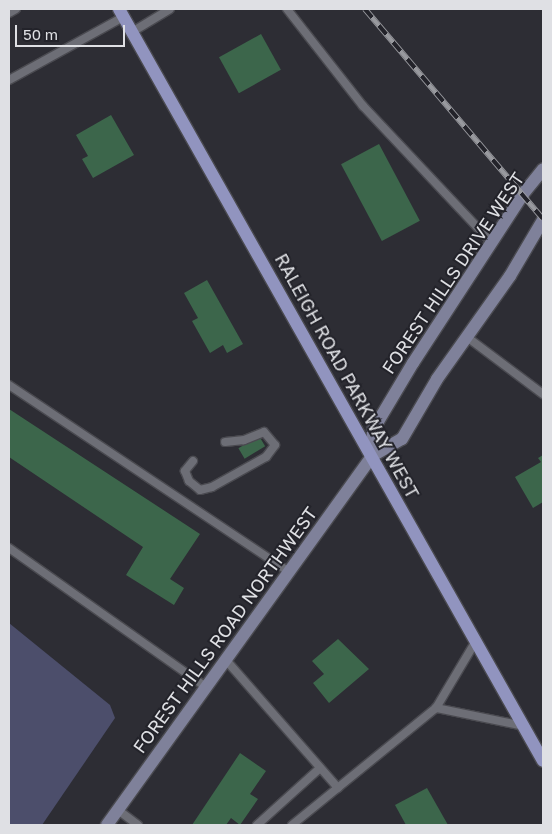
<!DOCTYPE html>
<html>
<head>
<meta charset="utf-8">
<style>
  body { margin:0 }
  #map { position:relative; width:552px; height:834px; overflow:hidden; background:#2d2d34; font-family:"Golos Text",sans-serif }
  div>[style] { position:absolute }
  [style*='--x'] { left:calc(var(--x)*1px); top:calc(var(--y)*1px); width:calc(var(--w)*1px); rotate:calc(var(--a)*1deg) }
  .green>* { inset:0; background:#4c4e6b }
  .building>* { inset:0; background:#3c664b; transform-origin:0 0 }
  .roads { filter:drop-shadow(1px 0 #4a4a50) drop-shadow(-1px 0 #4a4a50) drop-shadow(0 1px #4a4a50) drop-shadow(0 -1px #4a4a50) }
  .service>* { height:8px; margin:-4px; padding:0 4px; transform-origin:4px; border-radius:4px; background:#6d6e76 }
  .secondary>* { height:12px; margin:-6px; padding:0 6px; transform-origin:6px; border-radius:6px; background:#7f819a }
  .primary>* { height:12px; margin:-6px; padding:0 6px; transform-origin:6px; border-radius:6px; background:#9194bf }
  .rail>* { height:5.5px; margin-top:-2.75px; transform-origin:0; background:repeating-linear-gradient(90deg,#23232a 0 11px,#98999e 0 22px); box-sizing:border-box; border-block:1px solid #98999e }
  span { translate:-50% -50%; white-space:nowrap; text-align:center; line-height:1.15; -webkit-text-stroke:4px #23232a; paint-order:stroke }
  .street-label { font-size:18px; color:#dfe0e4 }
  .frame { position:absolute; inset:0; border:10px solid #dfe0e4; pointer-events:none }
  .scale { position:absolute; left:15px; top:25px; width:110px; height:22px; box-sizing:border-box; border:2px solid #dfe0e4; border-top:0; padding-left:6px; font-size:15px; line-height:18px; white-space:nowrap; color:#dfe0e4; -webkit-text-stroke:4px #23232a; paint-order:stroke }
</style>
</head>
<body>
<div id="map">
  <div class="green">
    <i style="clip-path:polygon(9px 623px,110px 705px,115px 718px,42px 825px,9px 825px)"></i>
  </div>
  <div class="building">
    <i style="left:261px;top:34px;width:41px;height:48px;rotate:61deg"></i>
    <i style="clip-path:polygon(111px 115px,134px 155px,93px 178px,82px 159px,88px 156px,76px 135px)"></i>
    <i style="left:379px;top:144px;width:87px;height:43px;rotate:62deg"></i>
    <i style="clip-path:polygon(207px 280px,243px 344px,227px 353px,223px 345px,210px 353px,192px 321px,198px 318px,184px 293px)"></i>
    <i style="clip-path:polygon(9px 409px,200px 534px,170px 579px,184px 588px,174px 605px,126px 575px,143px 547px,9px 457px)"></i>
    <i style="left:259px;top:436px;width:12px;height:24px;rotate:59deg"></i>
    <i style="clip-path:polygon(543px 455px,543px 502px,533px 508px,515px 477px,541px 462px,538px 458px)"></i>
    <i style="clip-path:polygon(338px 639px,369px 669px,329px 703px,313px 683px,324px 674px,312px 661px)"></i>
    <i style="clip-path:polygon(240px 753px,266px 771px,250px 794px,258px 799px,240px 825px,231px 818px,226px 825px,192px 825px)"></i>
    <i style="clip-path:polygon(427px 788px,448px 825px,406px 825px,395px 805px)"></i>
  </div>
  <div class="roads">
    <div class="service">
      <i style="--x:287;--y:9;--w:123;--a:51.9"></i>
      <i style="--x:363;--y:106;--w:187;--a:46.7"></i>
      <i style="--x:9;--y:13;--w:8;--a:-30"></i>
      <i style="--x:132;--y:32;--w:44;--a:-31.2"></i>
      <i style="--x:9;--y:80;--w:130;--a:-28.9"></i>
      <i style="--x:467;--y:337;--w:95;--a:36.9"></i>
      <i style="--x:9;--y:385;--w:337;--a:33.7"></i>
      <i style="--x:193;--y:461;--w:13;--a:129"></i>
      <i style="--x:185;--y:471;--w:11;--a:68"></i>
      <i style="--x:189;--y:481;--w:14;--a:39"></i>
      <i style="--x:200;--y:490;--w:12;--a:-14"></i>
      <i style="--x:212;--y:487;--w:62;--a:-29.1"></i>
      <i style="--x:266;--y:457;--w:15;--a:-53"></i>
      <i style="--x:275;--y:445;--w:17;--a:-130"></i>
      <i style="--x:264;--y:432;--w:22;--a:158"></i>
      <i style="--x:244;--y:440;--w:19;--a:174"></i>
      <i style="--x:9;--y:548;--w:241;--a:35.2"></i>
      <i style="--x:226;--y:660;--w:170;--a:48.8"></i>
      <i style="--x:436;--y:708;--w:90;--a:11.6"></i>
      <i style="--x:118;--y:810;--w:25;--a:37"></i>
      <i style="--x:257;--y:825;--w:85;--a:-42.1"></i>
      <i style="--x:292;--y:825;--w:186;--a:-39.1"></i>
      <i style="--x:436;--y:708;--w:78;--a:-59.2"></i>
    </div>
    <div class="secondary">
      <i style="--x:372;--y:456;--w:26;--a:-88"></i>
      <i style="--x:373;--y:430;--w:78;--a:-59.2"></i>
      <i style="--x:413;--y:363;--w:202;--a:-56.9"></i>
      <i style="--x:523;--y:194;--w:32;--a:-51"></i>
      <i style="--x:107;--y:825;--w:454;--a:-54.3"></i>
      <i style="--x:372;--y:456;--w:34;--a:-30"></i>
      <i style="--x:402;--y:439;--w:69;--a:-59.7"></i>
      <i style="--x:437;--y:379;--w:126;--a:-54.7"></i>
      <i style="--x:510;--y:276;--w:65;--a:-59.5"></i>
    </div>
    <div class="primary">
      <i style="--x:119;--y:9;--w:863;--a:60.58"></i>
    </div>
  </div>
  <div class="rail">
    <i style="--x:365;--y:9;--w:275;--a:49.7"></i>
  </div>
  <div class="street-label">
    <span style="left:453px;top:273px;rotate:-56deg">FOREST HILLS DRIVE WEST</span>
    <span style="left:347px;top:376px;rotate:61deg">RALEIGH ROAD PARKWAY WEST</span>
    <span style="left:225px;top:630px;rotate:-54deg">FOREST HILLS ROAD NORTHWEST</span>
  </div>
  <div class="frame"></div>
  <div class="scale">50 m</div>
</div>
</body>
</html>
